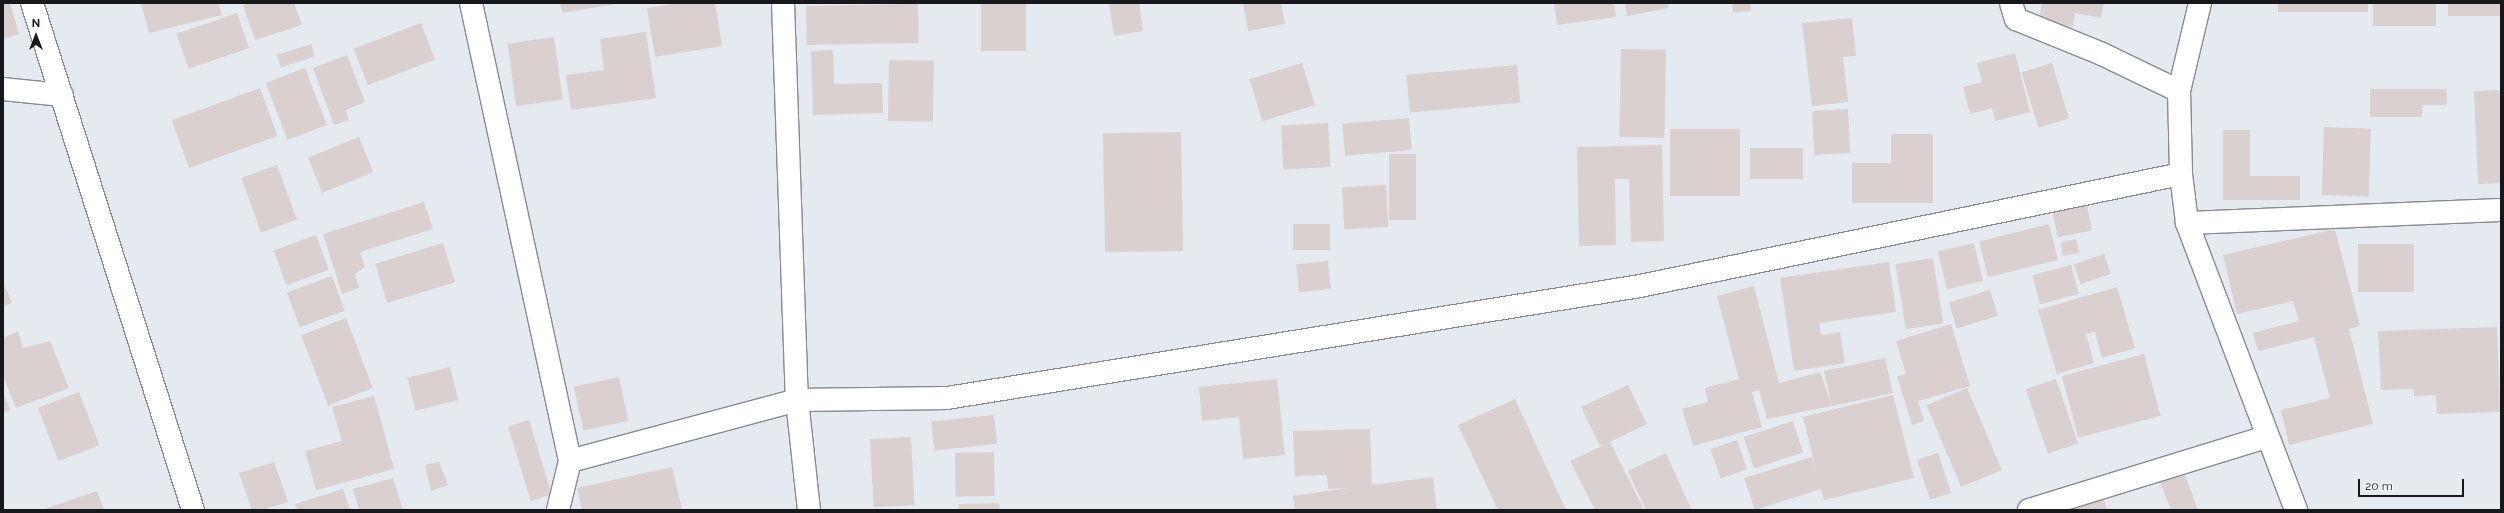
<!DOCTYPE html>
<html>
<head>
<meta charset="utf-8">
<style>
  body { margin:0 }
  #map { position:relative; width:2504px; height:513px; overflow:hidden; background:#e5e9f0; font-family:Raleway,sans-serif }
  div>[style] { position:absolute }
  [style*='--x'] { left:calc(var(--x)*1px); top:calc(var(--y)*1px); width:calc(var(--w)*1px); rotate:calc(var(--a)*1deg) }
  .building>* { inset:0; background:#d9d0cf; transform-origin:0 0 }
  .roads { filter:drop-shadow(1px 0 #878b91) drop-shadow(-1px 0 #878b91) drop-shadow(0 1px #878b91) drop-shadow(0 -1px #878b91) }
  .minor>* { height:22px; margin:-11px; padding:0 11px; transform-origin:11px; border-radius:11px; background:#fff }
  span { translate:-50% -50%; white-space:nowrap; text-align:center; line-height:1.15; -webkit-text-stroke:3px #f2f6fd; paint-order:stroke }
  .frame { position:absolute; inset:0; border:4px solid #17181b; pointer-events:none }
  .north { position:absolute; left:16px; top:16px; width:40px; height:40px; -webkit-text-stroke:3px #f2f6fd; paint-order:stroke; rotate:0deg; font-size:11px; font-weight:700; line-height:16px; text-align:center; color:#17181b }
  .north::after { content:''; display:block; margin:auto; width:14px; height:18px; background:#17181b; clip-path:polygon(50% 0,100% 100%,50% 72%,0 100%) }
  .scale { position:absolute; left:2358px; top:479px; width:106px; height:18px; box-sizing:border-box; border:2px solid #17181b; border-top:0; padding-left:5px; font-size:12px; line-height:14px; white-space:nowrap; color:#17181b; -webkit-text-stroke:3px #f2f6fd; paint-order:stroke }
</style>
</head>
<body>
<div id="map">
  <div class="building">
    <i style="clip-path:polygon(3px 3px,10px 3px,19px 34px,3px 39px)"></i>
    <i style="clip-path:polygon(141px 3px,218px 3px,222px 15px,149px 33px)"></i>
    <i style="clip-path:polygon(250px 3px,294px 3px,302px 25px,255px 40px,243px 5px)"></i>
    <i style="clip-path:polygon(560px 3px,617px 3px,617px 4px,562px 13px)"></i>
    <i style="clip-path:polygon(680px 3px,715px 3px,722px 46px,655px 57px,647px 8px)"></i>
    <i style="left:981px;top:3px;width:45px;height:48px"></i>
    <i style="clip-path:polygon(1109px 3px,1139px 3px,1143px 31px,1114px 36px)"></i>
    <i style="clip-path:polygon(1243px 3px,1281px 3px,1285px 24px,1248px 31px)"></i>
    <i style="clip-path:polygon(1554px 3px,1614px 3px,1616px 17px,1557px 25px)"></i>
    <i style="clip-path:polygon(1625px 3px,1668px 3px,1669px 8px,1627px 16px)"></i>
    <i style="clip-path:polygon(1732px 3px,1750px 3px,1751px 11px,1733px 13px)"></i>
    <i style="clip-path:polygon(2042px 3px,2104px 3px,2101px 18px,2075px 13px,2073px 27px,2039px 20px)"></i>
    <i style="left:2278px;top:3px;width:90px;height:9px"></i>
    <i style="left:2373px;top:3px;width:63px;height:23px"></i>
    <i style="left:2448px;top:3px;width:53px;height:13px"></i>
    <i style="left:918px;top:4px;width:39px;height:112px;rotate:89deg"></i>
    <i style="left:237px;top:13px;width:37px;height:64px;rotate:71deg"></i>
    <i style="clip-path:polygon(1852px 18px,1856px 56px,1843px 57px,1848px 102px,1812px 106px,1802px 23px)"></i>
    <i style="left:421px;top:23px;width:39px;height:72px;rotate:69deg"></i>
    <i style="clip-path:polygon(646px 32px,656px 98px,571px 110px,566px 75px,604px 70px,600px 39px)"></i>
    <i style="left:554px;top:37px;width:63px;height:47px;rotate:82deg"></i>
    <i style="left:311px;top:44px;width:13px;height:36px;rotate:72deg"></i>
    <i style="left:1621px;top:49px;width:45px;height:88px;rotate:1deg"></i>
    <i style="clip-path:polygon(833px 50px,834px 84px,882px 83px,883px 113px,813px 115px,811px 51px)"></i>
    <i style="clip-path:polygon(2015px 53px,2030px 112px,1995px 121px,1992px 108px,1970px 114px,1963px 87px,1982px 82px,1977px 63px)"></i>
    <i style="clip-path:polygon(347px 55px,365px 102px,346px 110px,349px 120px,334px 125px,313px 68px)"></i>
    <i style="left:889px;top:60px;width:45px;height:61px;rotate:1deg"></i>
    <i style="left:1302px;top:63px;width:44px;height:55px;rotate:73deg"></i>
    <i style="left:2052px;top:63px;width:58px;height:32px;rotate:73deg"></i>
    <i style="left:1517px;top:65px;width:38px;height:111px;rotate:85deg"></i>
    <i style="left:305px;top:68px;width:61px;height:42px;rotate:69deg"></i>
    <i style="left:260px;top:88px;width:51px;height:94px;rotate:70deg"></i>
    <i style="clip-path:polygon(2370px 89px,2447px 89px,2447px 105px,2422px 105px,2422px 117px,2370px 117px)"></i>
    <i style="clip-path:polygon(2501px 90px,2501px 183px,2478px 184px,2474px 91px)"></i>
    <i style="left:1848px;top:109px;width:44px;height:36px;rotate:87deg"></i>
    <i style="left:1409px;top:118px;width:32px;height:67px;rotate:85deg"></i>
    <i style="left:1328px;top:123px;width:44px;height:47px;rotate:87deg"></i>
    <i style="left:2324px;top:127px;width:47px;height:68px;rotate:2deg"></i>
    <i style="left:1670px;top:129px;width:70px;height:67px"></i>
    <i style="clip-path:polygon(2223px 130px,2250px 130px,2250px 176px,2300px 176px,2300px 200px,2223px 200px)"></i>
    <i style="left:1181px;top:132px;width:119px;height:78px;rotate:89deg"></i>
    <i style="clip-path:polygon(1891px 134px,1933px 134px,1933px 203px,1852px 203px,1852px 163px,1891px 163px)"></i>
    <i style="left:359px;top:137px;width:38px;height:55px;rotate:68deg"></i>
    <i style="clip-path:polygon(1662px 145px,1664px 241px,1631px 242px,1629px 179px,1615px 179px,1616px 245px,1579px 246px,1577px 147px)"></i>
    <i style="left:1803px;top:148px;width:31px;height:53px;rotate:90deg"></i>
    <i style="left:1389px;top:154px;width:27px;height:66px"></i>
    <i style="left:277px;top:165px;width:58px;height:38px;rotate:70deg"></i>
    <i style="left:1386px;top:185px;width:42px;height:44px;rotate:87deg"></i>
    <i style="clip-path:polygon(424px 202px,433px 229px,360px 252px,365px 267px,355px 274px,359px 288px,342px 294px,323px 234px)"></i>
    <i style="left:2087px;top:205px;width:26px;height:35px;rotate:79deg"></i>
    <i style="left:1293px;top:224px;width:37px;height:26px"></i>
    <i style="left:2049px;top:224px;width:37px;height:72px;rotate:76deg"></i>
    <i style="clip-path:polygon(2335px 229px,2360px 326px,2349px 329px,2373px 424px,2289px 445px,2281px 410px,2330px 398px,2314px 337px,2258px 351px,2253px 333px,2299px 321px,2293px 301px,2237px 314px,2223px 255px)"></i>
    <i style="left:316px;top:235px;width:37px;height:45px;rotate:70deg"></i>
    <i style="left:2076px;top:239px;width:14px;height:16px;rotate:78deg"></i>
    <i style="left:443px;top:243px;width:41px;height:71px;rotate:73deg"></i>
    <i style="left:1974px;top:243px;width:39px;height:37px;rotate:77deg"></i>
    <i style="left:2358px;top:244px;width:56px;height:48px"></i>
    <i style="left:2104px;top:254px;width:21px;height:32px;rotate:71deg"></i>
    <i style="left:1933px;top:258px;width:66px;height:38px;rotate:81deg"></i>
    <i style="left:1328px;top:261px;width:28px;height:32px;rotate:84deg"></i>
    <i style="clip-path:polygon(1889px 262px,1896px 312px,1819px 323px,1821px 335px,1840px 332px,1845px 363px,1794px 371px,1780px 278px)"></i>
    <i style="left:2071px;top:265px;width:30px;height:40px;rotate:75deg"></i>
    <i style="left:332px;top:276px;width:37px;height:48px;rotate:70deg"></i>
    <i style="clip-path:polygon(3px 283px,12px 302px,3px 307px)"></i>
    <i style="clip-path:polygon(1754px 286px,1779px 383px,1820px 372px,1832px 406px,1824px 371px,1885px 358px,1893px 393px,1832px 406px,1767px 419px,1759px 390px,1752px 392px,1762px 427px,1693px 446px,1682px 409px,1708px 402px,1705px 388px,1739px 379px,1717px 296px)"></i>
    <i style="clip-path:polygon(2117px 287px,2135px 348px,2102px 358px,2095px 332px,2086px 334px,2094px 363px,2057px 374px,2038px 310px)"></i>
    <i style="left:1990px;top:290px;width:27px;height:43px;rotate:73deg"></i>
    <i style="left:346px;top:318px;width:75px;height:48px;rotate:69deg"></i>
    <i style="clip-path:polygon(1951px 324px,1970px 386px,1918px 401px,1924px 421px,1912px 425px,1897px 376px,1906px 374px,1896px 341px)"></i>
    <i style="clip-path:polygon(2497px 327px,2500px 412px,2437px 414px,2436px 395px,2414px 396px,2414px 389px,2381px 390px,2378px 331px)"></i>
    <i style="clip-path:polygon(18px 331px,23px 348px,50px 341px,69px 388px,16px 408px,3px 376px,3px 338px)"></i>
    <i style="left:2144px;top:354px;width:64px;height:85px;rotate:75deg"></i>
    <i style="left:450px;top:367px;width:34px;height:44px;rotate:76deg"></i>
    <i style="left:619px;top:377px;width:45px;height:46px;rotate:78deg"></i>
    <i style="clip-path:polygon(1277px 379px,1285px 455px,1243px 459px,1239px 417px,1202px 421px,1199px 387px)"></i>
    <i style="left:2056px;top:379px;width:68px;height:32px;rotate:71deg"></i>
    <i style="clip-path:polygon(1628px 385px,1647px 424px,1610px 442px,1644px 510px,1595px 510px,1570px 461px,1604px 445px,1600px 446px,1581px 407px)"></i>
    <i style="left:1967px;top:388px;width:89px;height:44px;rotate:67deg"></i>
    <i style="clip-path:polygon(3px 392px,10px 410px,3px 413px)"></i>
    <i style="left:79px;top:392px;width:57px;height:44px;rotate:69deg"></i>
    <i style="clip-path:polygon(1893px 395px,1914px 478px,1824px 500px,1821px 489px,1755px 510px,1744px 478px,1812px 457px,1817px 474px,1803px 417px)"></i>
    <i style="clip-path:polygon(374px 396px,394px 469px,316px 490px,305px 451px,342px 441px,332px 407px)"></i>
    <i style="clip-path:polygon(1515px 399px,1566px 510px,1498px 510px,1458px 425px)"></i>
    <i style="left:994px;top:415px;width:29px;height:63px;rotate:84deg"></i>
    <i style="left:529px;top:420px;width:78px;height:22px;rotate:73deg"></i>
    <i style="left:1793px;top:421px;width:33px;height:52px;rotate:72deg"></i>
    <i style="clip-path:polygon(1370px 429px,1372px 485px,1433px 477px,1437px 510px,1295px 510px,1293px 496px,1348px 488px,1328px 489px,1327px 475px,1295px 476px,1293px 431px)"></i>
    <i style="left:911px;top:437px;width:68px;height:41px;rotate:87deg"></i>
    <i style="left:1737px;top:440px;width:31px;height:28px;rotate:71deg"></i>
    <i style="left:994px;top:452px;width:44px;height:39px;rotate:89deg"></i>
    <i style="clip-path:polygon(1666px 453px,1691px 509px,1688px 510px,1646px 510px,1628px 471px)"></i>
    <i style="left:1938px;top:453px;width:42px;height:22px;rotate:72deg"></i>
    <i style="clip-path:polygon(274px 462px,288px 502px,262px 510px,252px 510px,239px 473px)"></i>
    <i style="clip-path:polygon(439px 462px,448px 485px,431px 491px,425px 465px)"></i>
    <i style="clip-path:polygon(672px 467px,682px 510px,582px 510px,577px 488px)"></i>
    <i style="clip-path:polygon(2183px 470px,2198px 510px,2171px 510px,2159px 479px)"></i>
    <i style="clip-path:polygon(393px 478px,403px 510px,359px 510px,353px 489px)"></i>
    <i style="clip-path:polygon(343px 489px,350px 510px,297px 510px,295px 504px)"></i>
    <i style="clip-path:polygon(97px 491px,104px 510px,48px 510px,47px 508px)"></i>
    <i style="clip-path:polygon(2103px 497px,2107px 510px,2060px 510px)"></i>
    <i style="clip-path:polygon(999px 503px,1000px 510px,959px 510px,959px 504px)"></i>
  </div>
  <div class="roads">
    <div class="minor">
      <i style="--x:32;--y:3;--w:532;--a:72.38"></i>
      <i style="--x:471;--y:3;--w:469;--a:77.8"></i>
      <i style="--x:570;--y:461;--w:50;--a:103.8"></i>
      <i style="--x:783;--y:3;--w:397;--a:88"></i>
      <i style="--x:797;--y:400;--w:111;--a:83.8"></i>
      <i style="--x:2011;--y:3;--w:17;--a:73"></i>
      <i style="--x:2016;--y:19;--w:93;--a:22.1"></i>
      <i style="--x:2102;--y:54;--w:85;--a:25.7"></i>
      <i style="--x:2200;--y:3;--w:90;--a:103.4"></i>
      <i style="--x:2179;--y:91;--w:83;--a:88.6"></i>
      <i style="--x:2181;--y:174;--w:49;--a:83"></i>
      <i style="--x:2187;--y:223;--w:307;--a:69.2"></i>
      <i style="--x:3;--y:89;--w:59;--a:5.8"></i>
      <i style="--x:2187;--y:223;--w:314;--a:-2.4"></i>
      <i style="--x:570;--y:461;--w:235;--a:-15"></i>
      <i style="--x:797;--y:400;--w:150;--a:-0.8"></i>
      <i style="--x:947;--y:398;--w:702;--a:-9.18"></i>
      <i style="--x:1640;--y:286;--w:552;--a:-11.7"></i>
      <i style="--x:2029;--y:510;--w:248;--a:-17.1"></i>
    </div>
  </div>
  <div class="frame"></div>
  <div class="north">N</div>
  <div class="scale">20 m</div>
</div>
</body>
</html>
